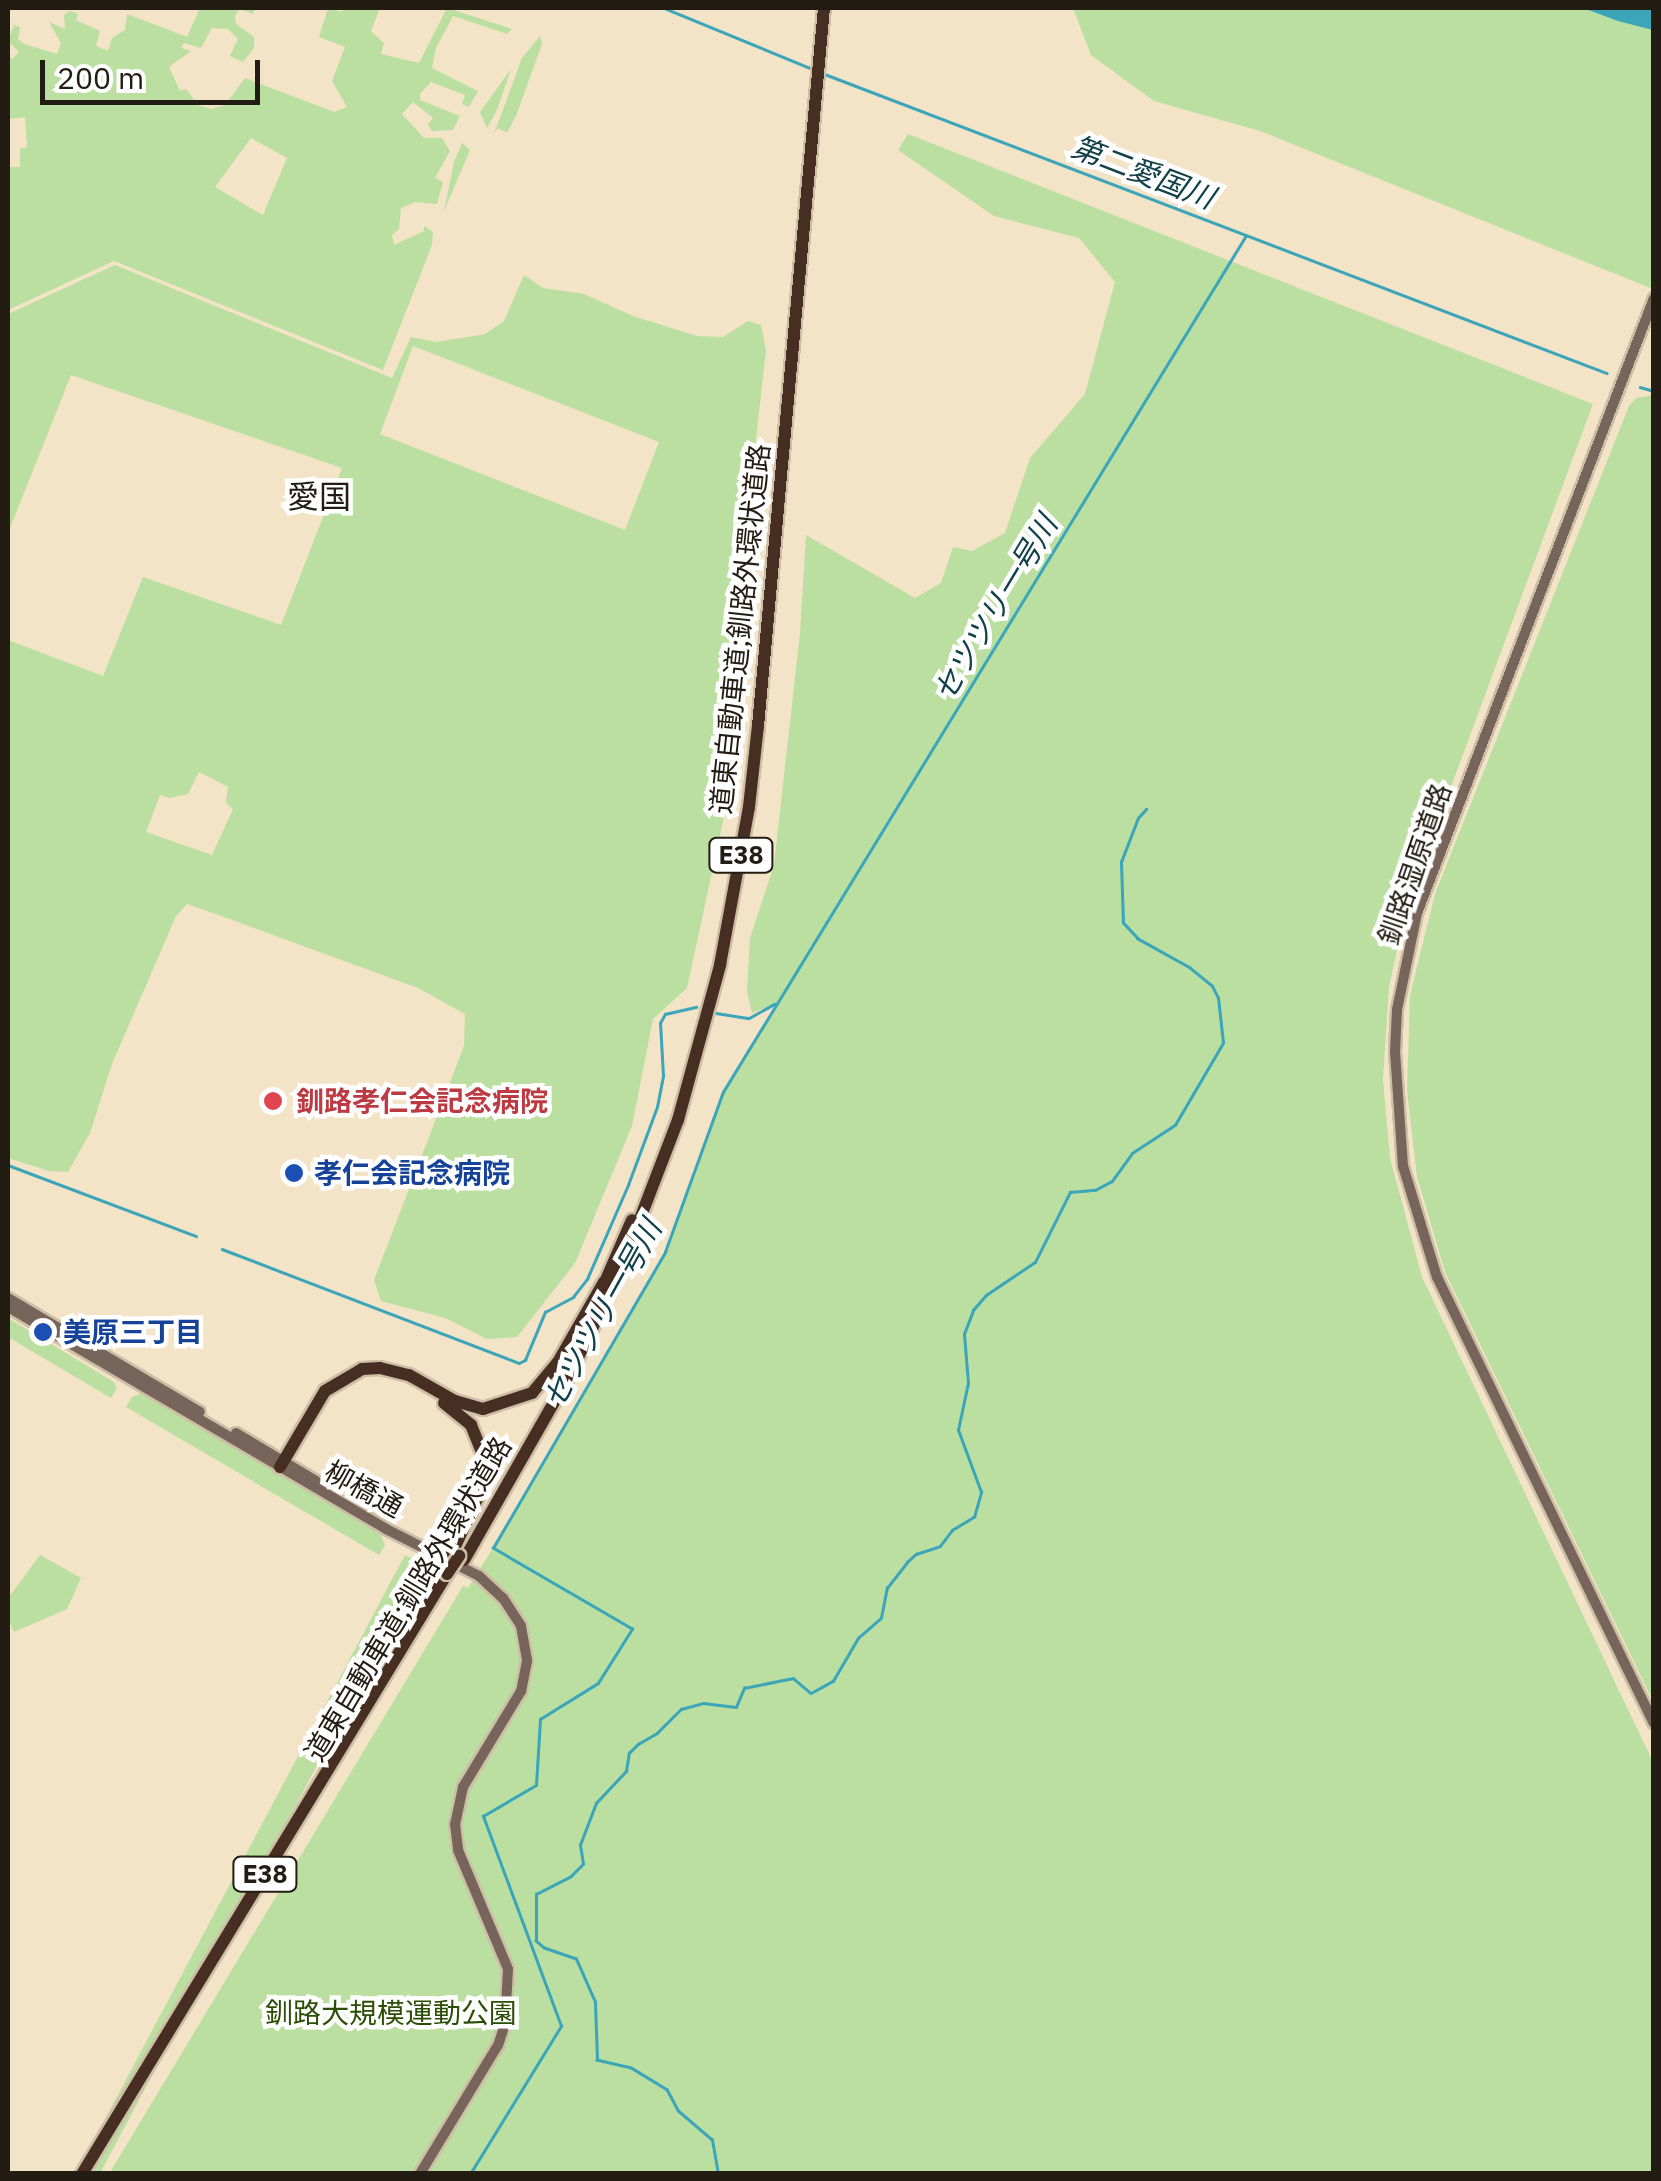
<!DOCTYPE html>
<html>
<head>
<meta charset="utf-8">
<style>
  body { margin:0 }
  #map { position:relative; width:1661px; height:2181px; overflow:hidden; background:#f3e3c7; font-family:"IBM Plex Sans","Noto Sans JP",sans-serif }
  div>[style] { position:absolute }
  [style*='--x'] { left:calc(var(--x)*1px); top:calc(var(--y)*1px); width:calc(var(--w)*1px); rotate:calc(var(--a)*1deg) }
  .green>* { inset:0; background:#bbdfa1; transform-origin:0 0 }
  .water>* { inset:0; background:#3ba5b9 }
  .stream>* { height:2.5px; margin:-1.25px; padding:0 1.25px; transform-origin:1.25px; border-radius:1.25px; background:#3ba5b9 }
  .roads { filter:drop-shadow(2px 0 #cdbfa6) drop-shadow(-2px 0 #cdbfa6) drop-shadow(0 2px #cdbfa6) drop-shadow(0 -2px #cdbfa6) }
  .secondary>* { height:10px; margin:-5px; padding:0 5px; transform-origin:5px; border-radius:5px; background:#77645b }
  .highway>* { height:12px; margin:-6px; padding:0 6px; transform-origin:6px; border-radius:6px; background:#472e22 }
  .bridges { filter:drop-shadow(2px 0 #cdbfa6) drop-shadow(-2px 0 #cdbfa6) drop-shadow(0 2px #cdbfa6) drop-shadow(0 -2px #cdbfa6) }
  .highway-bridge>* { height:12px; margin:-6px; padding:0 6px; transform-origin:6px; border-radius:6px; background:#472e22 }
  .dots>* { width:28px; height:28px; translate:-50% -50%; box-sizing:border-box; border:5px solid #fff; border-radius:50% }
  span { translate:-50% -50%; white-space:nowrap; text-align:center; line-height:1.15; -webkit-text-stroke:9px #fff; paint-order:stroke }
  .shield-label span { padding:2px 8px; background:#fff; border:2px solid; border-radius:8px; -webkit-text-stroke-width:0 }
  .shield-label { font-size:25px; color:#221c12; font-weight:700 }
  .street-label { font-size:28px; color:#221c12 }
  .health-label { font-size:28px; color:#be3a42; font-weight:700 }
  .left { translate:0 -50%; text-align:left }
  .transit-label { font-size:28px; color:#164399; font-weight:700 }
  .park-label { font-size:28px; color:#2c4d05 }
  .water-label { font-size:30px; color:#114049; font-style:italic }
  .quarter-label { font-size:32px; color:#221c12 }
  .frame { position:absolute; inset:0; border:10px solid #221c12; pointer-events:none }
  .scale { position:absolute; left:40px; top:60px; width:220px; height:45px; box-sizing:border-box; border:5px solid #221c12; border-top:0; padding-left:12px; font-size:30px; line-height:35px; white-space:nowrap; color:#221c12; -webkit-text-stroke:8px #fff; paint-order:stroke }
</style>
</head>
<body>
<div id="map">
  <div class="green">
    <i style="clip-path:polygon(evenodd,200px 8px,255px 8px,253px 14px,239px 9px,235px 16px,236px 24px,254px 37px,254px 48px,243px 62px,230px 56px,238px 39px,228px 29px,212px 28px,201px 48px,184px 43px,181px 48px,191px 51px,169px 67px,180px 91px,186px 89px,198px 105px,211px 109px,225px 105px,245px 78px,334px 112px,347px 107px,332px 81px,345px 47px,319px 37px,328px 8px,342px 12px,344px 8px,380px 8px,371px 31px,384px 43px,381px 54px,419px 63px,447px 8px,512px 29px,507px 34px,453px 16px,436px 48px,432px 68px,478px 91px,469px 107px,462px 104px,465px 95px,431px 82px,420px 94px,420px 100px,460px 116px,453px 130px,432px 131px,428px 124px,433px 118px,413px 102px,402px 114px,424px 138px,442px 138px,450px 151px,435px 178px,443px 182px,437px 204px,415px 202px,401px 208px,399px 229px,392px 235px,394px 245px,424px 231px,424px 226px,433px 232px,432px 245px,383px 370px,114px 261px,8px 310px,8px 167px,20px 167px,20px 149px,27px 147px,25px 117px,8px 119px,8px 55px,12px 59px,19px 52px,8px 41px,14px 25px,20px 27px,18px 39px,24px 44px,57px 54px,61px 43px,49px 22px,65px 29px,64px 15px,70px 11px,78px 14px,76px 20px,100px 31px,96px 46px,108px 51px,112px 38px,125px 30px,127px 14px,187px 37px,200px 8px,251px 138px,287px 158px,263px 215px,215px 187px,251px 138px)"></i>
    <i style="clip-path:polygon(1073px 8px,1653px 8px,1653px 289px,1260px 131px,1154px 101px,1091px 55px)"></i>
    <i style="clip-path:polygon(540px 36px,542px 44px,516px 116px,507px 133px,498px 128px,494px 134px,522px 58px)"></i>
    <i style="clip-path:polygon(511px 69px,497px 110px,487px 128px,480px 112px)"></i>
    <i style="clip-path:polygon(908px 134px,1593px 404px,1406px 908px,1389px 987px,1383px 1080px,1390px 1158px,1422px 1277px,1653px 1762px,1653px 2173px,109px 2174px,463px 1586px,468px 1588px,493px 1548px,665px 1252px,723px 1092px,777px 1003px,752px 1013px,747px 991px,750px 938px,774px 865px,800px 633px,806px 535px,915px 598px,941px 583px,953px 547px,972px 551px,1005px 533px,1030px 458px,1085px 394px,1115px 282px,1079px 238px,994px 216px,898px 150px)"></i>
    <i style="clip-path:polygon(462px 143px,470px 150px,444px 211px,454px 162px)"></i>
    <i style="clip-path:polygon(evenodd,115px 265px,392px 378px,411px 337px,437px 342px,485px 334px,504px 321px,524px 275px,543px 288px,584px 294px,633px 316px,697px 336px,723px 337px,748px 321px,761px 325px,766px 350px,748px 509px,748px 587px,733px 775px,687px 988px,653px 1019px,632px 1126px,575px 1263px,517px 1337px,487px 1339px,445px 1318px,381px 1301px,374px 1280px,464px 1046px,465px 1014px,418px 988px,227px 918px,187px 904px,176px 916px,112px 1064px,90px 1133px,68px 1172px,49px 1171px,8px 1158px,8px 640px,103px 676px,143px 577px,281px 625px,342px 468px,71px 375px,8px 533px,8px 314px,115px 265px,413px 346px,659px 442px,625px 530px,380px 434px,413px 346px,115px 265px,199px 772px,228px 787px,226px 803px,233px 809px,212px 855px,146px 832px,160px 795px,170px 798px,188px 794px,199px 772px)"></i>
    <i style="clip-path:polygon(1653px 395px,1654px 395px,1653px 1701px,1445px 1272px,1417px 1177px,1407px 1091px,1410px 995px,1435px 894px,1629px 406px,1636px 398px)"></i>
    <i style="clip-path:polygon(8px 1318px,114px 1382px,117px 1388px,111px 1398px,8px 1337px)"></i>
    <i style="clip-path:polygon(143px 1393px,380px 1534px,385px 1545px,379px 1555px,126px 1407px,132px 1397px)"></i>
    <i style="clip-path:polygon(40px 1555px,81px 1578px,67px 1609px,14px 1632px,8px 1619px,9px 1597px)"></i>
    <i style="left:405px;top:1555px;width:21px;height:725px;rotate:28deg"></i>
  </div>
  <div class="water">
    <i style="clip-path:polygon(1583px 8px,1653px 8px,1653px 30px,1618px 21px)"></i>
  </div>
  <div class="stream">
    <i style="--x:664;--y:8;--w:163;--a:22.3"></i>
    <i style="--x:822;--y:73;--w:840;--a:20.92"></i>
    <i style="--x:1640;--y:387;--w:15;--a:16"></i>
    <i style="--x:716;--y:1013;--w:33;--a:9"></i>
    <i style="--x:749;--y:1018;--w:29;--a:-29"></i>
    <i style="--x:8;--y:1165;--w:201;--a:20.7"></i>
    <i style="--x:222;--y:1249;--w:318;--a:21"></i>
    <i style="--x:519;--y:1363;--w:7;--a:-27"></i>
    <i style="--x:525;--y:1360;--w:52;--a:-67.4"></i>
    <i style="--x:545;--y:1312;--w:32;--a:-28"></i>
    <i style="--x:573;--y:1297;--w:23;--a:-52"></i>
    <i style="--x:587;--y:1279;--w:103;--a:-66.4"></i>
    <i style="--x:628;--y:1185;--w:83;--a:-69.6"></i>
    <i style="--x:657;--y:1107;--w:32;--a:-79"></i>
    <i style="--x:663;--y:1076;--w:53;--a:-93.2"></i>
    <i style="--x:660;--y:1023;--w:10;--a:-61"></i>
    <i style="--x:665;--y:1014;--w:32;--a:-13"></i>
    <i style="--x:470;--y:2174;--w:174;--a:-58.4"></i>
    <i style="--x:561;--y:2026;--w:224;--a:-110.4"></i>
    <i style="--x:483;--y:1816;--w:61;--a:-30.3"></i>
    <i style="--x:536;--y:1785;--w:66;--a:-86.5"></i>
    <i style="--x:540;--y:1719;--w:68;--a:-31.8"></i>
    <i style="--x:598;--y:1683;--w:64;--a:-57.8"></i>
    <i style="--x:632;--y:1629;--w:161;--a:-149.8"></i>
    <i style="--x:493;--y:1548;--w:342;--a:-59.8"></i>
    <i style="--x:665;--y:1252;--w:170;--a:-70.1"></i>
    <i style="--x:723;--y:1092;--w:1002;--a:-58.59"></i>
    <i style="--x:718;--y:2174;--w:35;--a:-100"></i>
    <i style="--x:712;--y:2140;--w:45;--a:-139.5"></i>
    <i style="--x:678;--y:2111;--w:24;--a:-118"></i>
    <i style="--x:667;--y:2090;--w:42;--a:-148.6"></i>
    <i style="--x:631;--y:2068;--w:35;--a:-167"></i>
    <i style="--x:597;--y:2060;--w:58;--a:-92"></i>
    <i style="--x:595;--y:2002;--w:47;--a:-113.8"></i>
    <i style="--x:576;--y:1959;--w:34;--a:-161"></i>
    <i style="--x:544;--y:1948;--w:11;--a:-139"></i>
    <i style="--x:536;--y:1941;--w:47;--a:-90"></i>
    <i style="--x:536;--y:1894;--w:39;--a:-27"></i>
    <i style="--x:571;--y:1876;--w:17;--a:-45"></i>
    <i style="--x:583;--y:1864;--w:19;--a:-99"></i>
    <i style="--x:580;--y:1845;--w:45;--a:-69.1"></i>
    <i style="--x:596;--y:1803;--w:44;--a:-46.8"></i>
    <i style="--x:626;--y:1771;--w:18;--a:-81"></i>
    <i style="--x:629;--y:1753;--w:13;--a:-45"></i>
    <i style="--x:638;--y:1744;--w:22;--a:-30"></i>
    <i style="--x:657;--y:1733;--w:34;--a:-45"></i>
    <i style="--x:681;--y:1709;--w:23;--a:-15"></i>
    <i style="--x:703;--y:1703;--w:33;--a:7"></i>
    <i style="--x:736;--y:1707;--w:21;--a:-67"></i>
    <i style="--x:744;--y:1688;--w:50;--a:-11.5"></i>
    <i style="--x:793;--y:1678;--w:23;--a:40"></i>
    <i style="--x:811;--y:1693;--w:25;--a:-29"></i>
    <i style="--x:833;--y:1681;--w:50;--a:-59.8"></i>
    <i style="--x:858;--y:1638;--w:30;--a:-41"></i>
    <i style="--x:881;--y:1618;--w:31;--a:-79"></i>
    <i style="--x:887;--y:1588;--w:33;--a:-52"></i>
    <i style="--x:907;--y:1562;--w:12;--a:-42"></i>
    <i style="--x:916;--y:1554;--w:25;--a:-18"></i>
    <i style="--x:940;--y:1546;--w:20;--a:-53"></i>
    <i style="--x:952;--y:1530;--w:26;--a:-31"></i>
    <i style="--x:974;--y:1517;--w:26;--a:-74"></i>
    <i style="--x:981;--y:1492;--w:66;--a:-110.4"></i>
    <i style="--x:958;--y:1430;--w:48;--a:-78"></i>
    <i style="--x:968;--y:1383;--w:49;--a:-94.7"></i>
    <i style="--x:964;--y:1334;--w:26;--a:-69"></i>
    <i style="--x:973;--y:1310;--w:20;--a:-49"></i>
    <i style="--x:986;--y:1295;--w:59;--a:-34"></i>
    <i style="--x:1035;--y:1262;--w:78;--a:-63.4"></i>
    <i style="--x:1070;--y:1192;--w:25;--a:-5"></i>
    <i style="--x:1095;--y:1190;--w:19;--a:-28"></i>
    <i style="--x:1112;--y:1181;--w:34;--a:-54"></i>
    <i style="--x:1132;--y:1153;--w:51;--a:-33.1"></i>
    <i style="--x:1175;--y:1125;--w:95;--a:-59.7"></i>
    <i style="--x:1223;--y:1043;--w:45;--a:-96.3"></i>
    <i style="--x:1218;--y:998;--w:13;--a:-117"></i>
    <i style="--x:1212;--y:986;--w:28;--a:-141"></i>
    <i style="--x:1190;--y:968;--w:60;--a:-150.9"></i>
    <i style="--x:1138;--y:939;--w:22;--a:-133"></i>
    <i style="--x:1123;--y:923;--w:61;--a:-91.9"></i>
    <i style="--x:1121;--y:862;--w:47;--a:-68.9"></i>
    <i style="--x:1138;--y:818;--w:12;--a:-48"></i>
  </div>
  <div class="roads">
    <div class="secondary">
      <i style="--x:1654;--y:298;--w:659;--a:111.07"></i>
      <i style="--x:1417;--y:913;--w:99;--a:101.7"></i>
      <i style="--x:1397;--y:1010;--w:42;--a:92.7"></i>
      <i style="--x:1395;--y:1052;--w:114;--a:86"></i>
      <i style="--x:1403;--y:1166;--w:116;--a:73"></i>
      <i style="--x:1437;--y:1277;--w:496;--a:64.1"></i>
      <i style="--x:8;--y:1298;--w:223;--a:30.7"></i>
      <i style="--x:8;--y:1307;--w:438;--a:30.4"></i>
      <i style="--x:386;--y:1529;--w:104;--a:26.8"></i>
      <i style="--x:479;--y:1576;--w:33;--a:43"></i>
      <i style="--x:503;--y:1598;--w:33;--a:57"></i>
      <i style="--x:521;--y:1626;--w:36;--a:80"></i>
      <i style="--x:527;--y:1661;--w:31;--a:101"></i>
      <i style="--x:521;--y:1691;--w:112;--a:121.1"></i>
      <i style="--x:463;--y:1787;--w:38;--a:102"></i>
      <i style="--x:455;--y:1824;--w:26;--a:83"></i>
      <i style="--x:458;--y:1850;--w:129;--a:67.2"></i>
      <i style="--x:508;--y:1969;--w:55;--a:93.1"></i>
      <i style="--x:505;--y:2024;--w:22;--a:108"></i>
      <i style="--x:498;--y:2045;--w:151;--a:121.2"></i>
      <i style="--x:236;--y:1433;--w:93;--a:31"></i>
    </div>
    <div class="highway">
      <i style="--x:602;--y:1289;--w:75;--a:-66.5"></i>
      <i style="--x:444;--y:1403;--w:35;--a:39"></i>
      <i style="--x:471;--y:1425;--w:31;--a:68"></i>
      <i style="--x:483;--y:1454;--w:16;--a:86"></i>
      <i style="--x:484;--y:1470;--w:18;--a:96"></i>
      <i style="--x:482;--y:1488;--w:72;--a:114.8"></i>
      <i style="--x:280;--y:1467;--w:88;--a:-59.4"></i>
      <i style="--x:325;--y:1391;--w:43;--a:-30.7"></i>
      <i style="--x:362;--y:1369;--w:18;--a:-3"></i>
      <i style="--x:380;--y:1368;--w:30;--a:14"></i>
      <i style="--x:409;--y:1375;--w:53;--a:29.5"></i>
      <i style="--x:455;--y:1401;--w:29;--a:16"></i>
      <i style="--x:483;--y:1409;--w:52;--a:-18.1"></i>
      <i style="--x:532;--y:1393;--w:40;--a:-50"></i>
      <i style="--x:558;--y:1362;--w:92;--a:-60.1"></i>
      <i style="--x:464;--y:1560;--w:212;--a:-60.3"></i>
      <i style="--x:569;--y:1376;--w:117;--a:-64.1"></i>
      <i style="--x:620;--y:1271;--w:162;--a:-69"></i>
      <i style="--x:678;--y:1120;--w:161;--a:-74.8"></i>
      <i style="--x:720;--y:965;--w:161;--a:-79.6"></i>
      <i style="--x:749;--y:807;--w:81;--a:-83.7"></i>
      <i style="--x:758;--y:726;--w:721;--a:-84.75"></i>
      <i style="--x:82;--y:2174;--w:702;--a:-58.69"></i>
    </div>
  </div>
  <div class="bridges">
    <div class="highway-bridge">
      <i style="--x:447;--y:1574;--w:22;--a:-56"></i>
    </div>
  </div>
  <div class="dots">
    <i style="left:273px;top:1101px;background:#e0444e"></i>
    <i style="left:294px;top:1173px;background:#1a4fb4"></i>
    <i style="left:43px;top:1332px;background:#1a4fb4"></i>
  </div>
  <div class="shield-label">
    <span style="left:741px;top:855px">E38</span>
    <span style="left:265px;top:1874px">E38</span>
  </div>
  <div class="street-label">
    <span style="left:740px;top:629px;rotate:-84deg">道東自動車道;釧路外環状道路</span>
    <span style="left:1415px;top:864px;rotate:-71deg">釧路湿原道路</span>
    <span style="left:364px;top:1489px;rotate:29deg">柳橋通</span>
    <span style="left:408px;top:1599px;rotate:-59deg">道東自動車道;釧路外環状道路</span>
  </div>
  <div class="health-label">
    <span class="left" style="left:296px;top:1101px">釧路孝仁会記念病院</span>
  </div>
  <div class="transit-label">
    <span class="left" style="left:314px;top:1173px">孝仁会記念病院</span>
    <span class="left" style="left:63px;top:1332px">美原三丁目</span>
  </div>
  <div class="park-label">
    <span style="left:391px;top:2013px">釧路大規模運動公園</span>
  </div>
  <div class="water-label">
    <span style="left:1143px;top:172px;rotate:21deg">第二愛国川</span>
    <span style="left:995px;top:608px;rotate:-59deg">セツツリ一号川</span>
    <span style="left:602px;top:1314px;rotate:-61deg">セツツリ一号川</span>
  </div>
  <div class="quarter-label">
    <span style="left:319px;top:496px">愛国</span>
  </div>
  <div class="frame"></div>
  <div class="scale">200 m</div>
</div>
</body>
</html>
